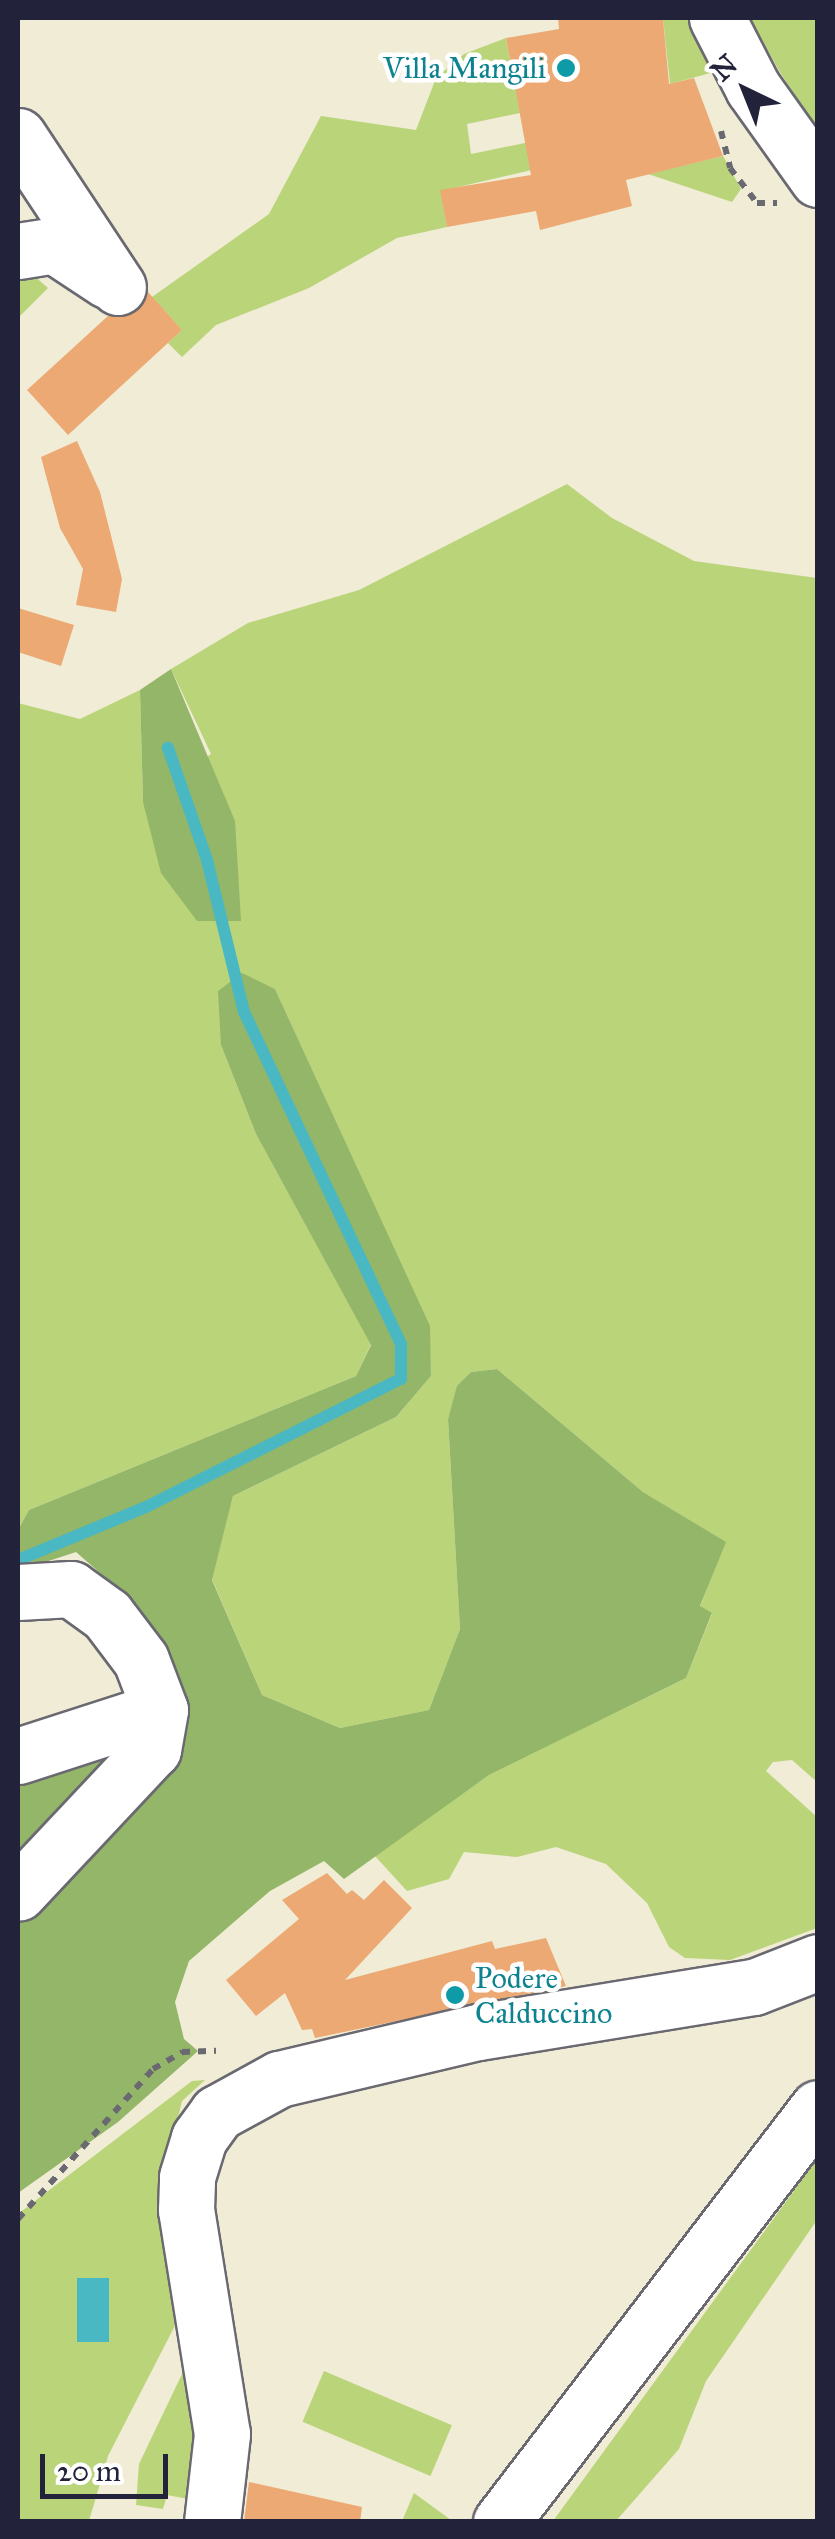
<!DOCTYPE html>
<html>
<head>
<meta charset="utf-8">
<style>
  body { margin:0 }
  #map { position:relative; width:835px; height:2539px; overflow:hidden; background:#f0ecd5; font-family:"IM FELL Great Primer",serif }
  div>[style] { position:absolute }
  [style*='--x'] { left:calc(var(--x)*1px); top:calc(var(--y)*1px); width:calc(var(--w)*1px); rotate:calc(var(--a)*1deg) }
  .green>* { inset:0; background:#bad479; transform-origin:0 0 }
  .forest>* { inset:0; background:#93b669 }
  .water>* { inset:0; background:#49b8c2; transform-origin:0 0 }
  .stream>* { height:12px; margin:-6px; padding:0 6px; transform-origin:6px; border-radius:6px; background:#49b8c2 }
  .building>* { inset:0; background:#eca974 }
  .path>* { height:6px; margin-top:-3px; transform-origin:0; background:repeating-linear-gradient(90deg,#6a6971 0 8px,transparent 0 16px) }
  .roads { filter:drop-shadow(2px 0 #6a6971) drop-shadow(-2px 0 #6a6971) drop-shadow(0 2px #6a6971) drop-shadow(0 -2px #6a6971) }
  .minor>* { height:55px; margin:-27.5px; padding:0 27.5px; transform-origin:27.5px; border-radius:27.5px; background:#fff }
  .dots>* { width:28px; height:28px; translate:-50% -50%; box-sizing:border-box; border:5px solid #fff; border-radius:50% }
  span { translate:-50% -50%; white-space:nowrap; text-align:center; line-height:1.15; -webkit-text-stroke:9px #fff; paint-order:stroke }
  .culture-label { font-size:30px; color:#0d838f }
  .right { translate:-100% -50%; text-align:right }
  .left { translate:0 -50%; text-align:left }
  .frame { position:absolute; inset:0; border:20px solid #22223b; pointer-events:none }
  .north { position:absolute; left:695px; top:40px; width:100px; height:100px; -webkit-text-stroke:8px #fff; paint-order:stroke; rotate:317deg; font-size:28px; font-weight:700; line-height:40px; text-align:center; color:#22223b }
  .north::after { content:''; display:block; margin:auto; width:35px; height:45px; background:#22223b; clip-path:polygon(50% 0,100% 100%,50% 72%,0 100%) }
  .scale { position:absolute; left:40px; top:2454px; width:128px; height:45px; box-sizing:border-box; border:5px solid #22223b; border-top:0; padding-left:12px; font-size:30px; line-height:35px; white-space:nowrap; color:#22223b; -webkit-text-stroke:8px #fff; paint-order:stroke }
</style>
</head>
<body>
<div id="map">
  <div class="green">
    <i style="clip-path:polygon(663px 18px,688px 18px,714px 72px,670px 84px)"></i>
    <i style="clip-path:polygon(750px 18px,817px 18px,817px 130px,778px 69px)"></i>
    <i style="clip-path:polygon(506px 38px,520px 113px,467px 124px,471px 154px,608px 126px,614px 151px,441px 191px,447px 227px,397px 238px,309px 288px,216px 325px,182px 357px,168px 343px,182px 330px,152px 297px,269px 214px,321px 116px,416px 130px,436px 78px,464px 54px)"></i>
    <i style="clip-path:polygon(723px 156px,741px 189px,732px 202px,648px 174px)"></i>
    <i style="clip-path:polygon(25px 268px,48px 288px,18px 318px,18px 275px)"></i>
    <i style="clip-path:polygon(567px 484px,612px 518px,694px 561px,817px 578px,817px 1782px,792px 1760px,773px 1762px,766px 1771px,817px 1817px,817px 1928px,730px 1960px,685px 1958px,669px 1947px,647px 1903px,606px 1864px,556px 1847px,517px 1857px,464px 1852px,449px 1879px,407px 1891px,374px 1855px,489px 1775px,686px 1678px,712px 1614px,700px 1607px,725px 1542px,643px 1492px,497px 1369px,471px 1372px,458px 1386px,448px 1419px,460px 1629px,429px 1710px,340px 1728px,262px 1695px,212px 1579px,233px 1496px,396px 1417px,431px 1376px,429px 1326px,275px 989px,242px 974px,221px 1045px,256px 1134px,371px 1344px,356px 1376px,29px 1510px,18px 1530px,18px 703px,80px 719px,140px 690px,143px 802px,211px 754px,171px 669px,248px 623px,359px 590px)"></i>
    <i style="clip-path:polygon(205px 2080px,182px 2101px,169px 2156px,186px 2304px,108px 2456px,89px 2521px,18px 2521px,18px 2214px,192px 2081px)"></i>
    <i style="clip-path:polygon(817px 2159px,817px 2220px,706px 2381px,679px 2449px,616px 2521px,553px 2521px)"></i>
    <i style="clip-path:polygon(193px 2351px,199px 2501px,167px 2495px,163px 2509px,136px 2505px,139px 2464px)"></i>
    <i style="left:324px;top:2371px;width:139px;height:55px;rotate:23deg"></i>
    <i style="clip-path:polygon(414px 2493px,451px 2520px,453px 2521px,402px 2521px)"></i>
  </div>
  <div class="forest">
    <i style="clip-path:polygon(171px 669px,235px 821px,241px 921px,197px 921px,161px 873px,143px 802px,140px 690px)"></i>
    <i style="clip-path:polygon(242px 973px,275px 989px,430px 1326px,431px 1376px,396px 1417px,233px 1496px,212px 1580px,262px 1695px,340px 1728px,429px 1710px,460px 1629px,448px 1419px,457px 1386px,471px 1372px,497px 1369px,643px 1492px,726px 1542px,700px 1606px,712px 1613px,686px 1678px,489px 1775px,344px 1879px,324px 1861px,270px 1891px,189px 1961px,175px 2002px,184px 2039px,198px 2051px,118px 2122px,18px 2193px,18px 1766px,173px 1714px,108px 1580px,76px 1552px,18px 1571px,18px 1530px,29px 1510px,356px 1376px,371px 1345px,256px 1134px,221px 1045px,218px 991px)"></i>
  </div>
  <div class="water">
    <i style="left:109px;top:2278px;width:64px;height:32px;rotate:90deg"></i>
  </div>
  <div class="stream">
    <i style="--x:18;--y:1560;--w:139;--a:-22.5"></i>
    <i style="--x:146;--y:1507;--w:285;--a:-26.7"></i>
    <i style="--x:401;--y:1379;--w:35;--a:-90"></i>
    <i style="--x:401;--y:1344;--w:367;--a:-115.3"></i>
    <i style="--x:244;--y:1012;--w:156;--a:-103.7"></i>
    <i style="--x:207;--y:860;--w:119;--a:-109.2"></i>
  </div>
  <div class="building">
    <i style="clip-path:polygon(558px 18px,663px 18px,669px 84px,694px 78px,723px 156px,626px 180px,632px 206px,540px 230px,536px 211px,447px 227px,440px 190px,531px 175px,506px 38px,559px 29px)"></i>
    <i style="clip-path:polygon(148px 292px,182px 330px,68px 435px,27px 390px,108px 316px,136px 312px)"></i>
    <i style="clip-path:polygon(77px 441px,100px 492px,122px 579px,116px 612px,76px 605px,83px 569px,60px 528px,41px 457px)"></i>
    <i style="clip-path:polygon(18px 608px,74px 625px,61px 666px,18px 652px)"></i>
    <i style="clip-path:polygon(327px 1873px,347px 1894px,352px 1890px,364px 1900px,384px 1880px,412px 1908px,345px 1980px,492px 1941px,495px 1949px,546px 1938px,566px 1986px,315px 2038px,312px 2029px,302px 2030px,285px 1993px,256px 2016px,226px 1980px,299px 1919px,282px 1900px)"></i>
    <i style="clip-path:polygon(249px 2482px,362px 2507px,360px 2522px,244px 2522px)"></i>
  </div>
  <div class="path">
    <i style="--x:721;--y:131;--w:38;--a:76"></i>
    <i style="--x:730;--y:168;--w:44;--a:52.4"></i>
    <i style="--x:757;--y:203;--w:20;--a:0"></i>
    <i style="--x:18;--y:2219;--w:202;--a:-48"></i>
    <i style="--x:153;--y:2069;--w:34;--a:-30"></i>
    <i style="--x:182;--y:2052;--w:34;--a:-2"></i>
  </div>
  <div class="roads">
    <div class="minor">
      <i style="--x:717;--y:18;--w:79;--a:62.8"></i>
      <i style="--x:753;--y:88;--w:112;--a:54.5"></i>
      <i style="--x:18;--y:136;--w:181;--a:56.5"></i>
      <i style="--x:18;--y:251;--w:36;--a:-9"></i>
      <i style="--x:54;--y:245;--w:64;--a:33.4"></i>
      <i style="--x:18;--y:1592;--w:53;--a:-3.2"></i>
      <i style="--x:71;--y:1589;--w:44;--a:35.8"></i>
      <i style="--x:107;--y:1615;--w:56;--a:52.9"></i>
      <i style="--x:141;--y:1660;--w:53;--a:69.2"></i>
      <i style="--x:160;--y:1710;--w:40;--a:100"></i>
      <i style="--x:153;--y:1749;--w:197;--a:133.2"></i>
      <i style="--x:18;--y:1756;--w:149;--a:-17.9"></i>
      <i style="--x:212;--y:2522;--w:89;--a:-83.5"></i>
      <i style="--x:222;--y:2434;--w:227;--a:-99.1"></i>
      <i style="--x:186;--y:2210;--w:33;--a:-88"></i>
      <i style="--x:187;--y:2177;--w:41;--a:-72.9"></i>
      <i style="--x:199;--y:2138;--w:31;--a:-54"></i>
      <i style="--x:217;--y:2113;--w:71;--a:-28.7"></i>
      <i style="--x:279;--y:2079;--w:204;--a:-13.3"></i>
      <i style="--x:478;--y:2032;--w:280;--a:-9.3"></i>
      <i style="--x:754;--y:1987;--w:69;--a:-21.3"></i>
      <i style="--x:501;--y:2522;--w:521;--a:-52.56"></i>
    </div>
  </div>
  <div class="dots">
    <i style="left:566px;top:68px;background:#0f9aa8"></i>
    <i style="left:455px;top:1995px;background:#0f9aa8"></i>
  </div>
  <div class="culture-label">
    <span class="right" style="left:546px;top:68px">Villa Mangili</span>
    <span class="left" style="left:475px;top:1995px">Podere<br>Calduccino</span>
  </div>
  <div class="frame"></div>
  <div class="north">N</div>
  <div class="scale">20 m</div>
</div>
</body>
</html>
